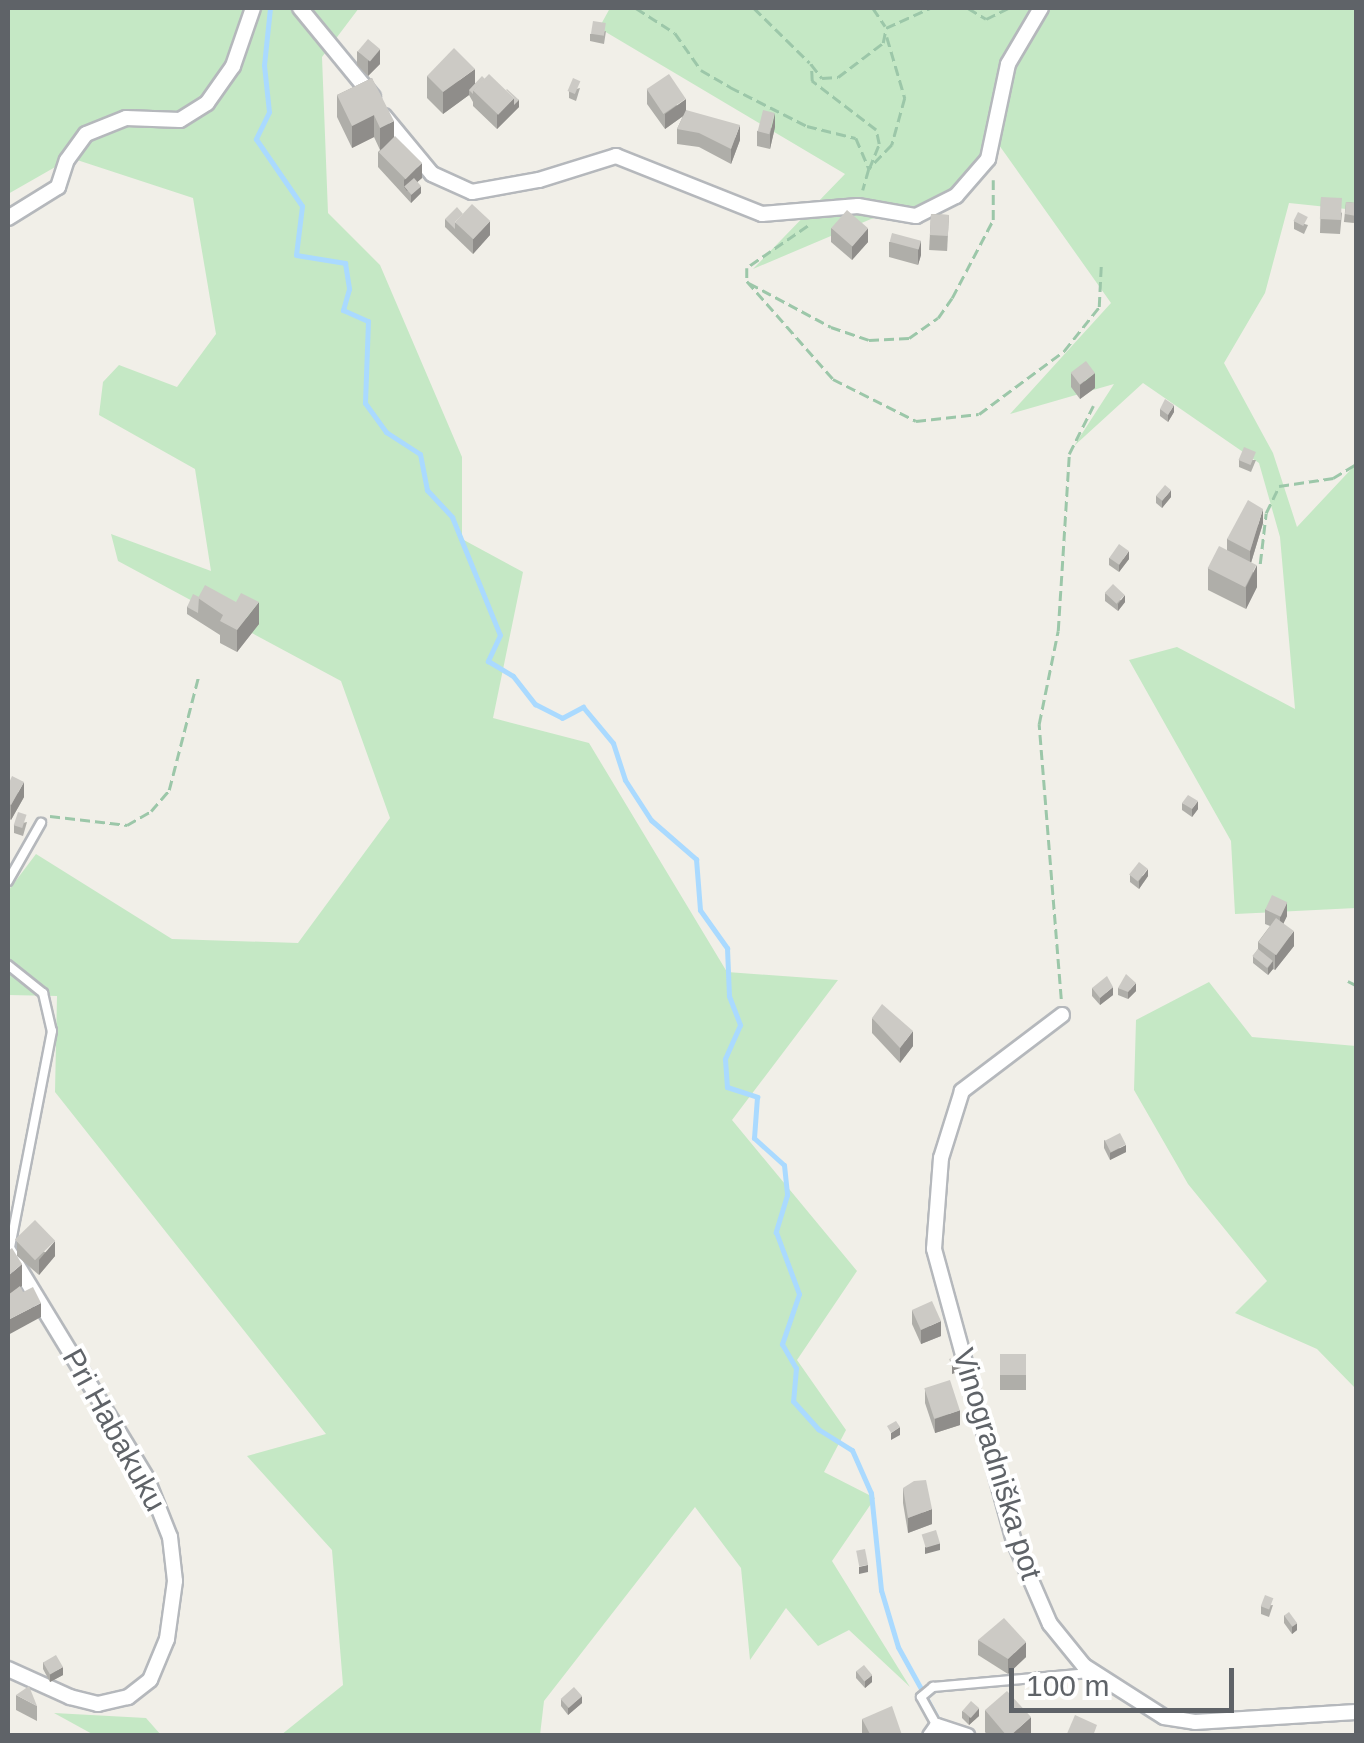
<!DOCTYPE html>
<html>
<head>
<meta charset="utf-8">
<style>
  body { margin:0 }
  #map { position:relative; width:1364px; height:1743px; overflow:hidden; background:#f1efe8; font-family:Arial,sans-serif }
  div>[style] { position:absolute }
  [style*='--x'] { left:calc(var(--x)*1px); top:calc(var(--y)*1px); width:calc(var(--w)*1px); rotate:calc(var(--a)*1deg) }
  .green>* { inset:0; background:#c5e8c5 }
  .stream>* { height:5px; margin:-2.5px; padding:0 2.5px; transform-origin:2.5px; border-radius:2.5px; background:#aadaff }
  .path>* { height:2.5px; margin-top:-1.25px; transform-origin:0; background:repeating-linear-gradient(90deg,#9cc7a9 0 10px,transparent 0 15px) }
  .roads { filter:drop-shadow(2px 0 #b5b8bc) drop-shadow(-2px 0 #b5b8bc) drop-shadow(0 2px #b5b8bc) drop-shadow(0 -2px #b5b8bc) }
  .service>* { height:8px; margin:-4px; padding:0 4px; transform-origin:4px; border-radius:4px; background:#fff }
  .minor>* { height:14px; margin:-7px; padding:0 7px; transform-origin:7px; border-radius:7px; background:#fff }
  .wall>* { inset:0; background:#afaea9; transform-origin:0 0 }
  .shaded-wall>* { inset:0; background:#8f8d8a }
  .building>* { inset:0; background:#cccac5; transform-origin:0 0 }
  span { translate:-50% -50%; white-space:nowrap; text-align:center; line-height:1.15; -webkit-text-stroke:8px #fff; paint-order:stroke }
  .street-label { font-size:30px; color:#5f6368 }
  .frame { position:absolute; inset:0; border:10px solid #5f6368; pointer-events:none }
  .scale { position:absolute; left:1009px; top:1668px; width:225px; height:45px; box-sizing:border-box; border:5px solid #5f6368; border-top:0; padding-left:12px; font-size:30px; line-height:35px; white-space:nowrap; color:#5f6368; -webkit-text-stroke:8px #fff; paint-order:stroke }
</style>
</head>
<body>
<div id="map">
  <div class="green">
    <i style="clip-path:polygon(8px 8px,359px 8px,322px 57px,328px 213px,380px 265px,462px 457px,462px 539px,523px 572px,493px 718px,589px 743px,727px 972px,838px 980px,732px 1120px,857px 1271px,797px 1360px,846px 1430px,824px 1472px,875px 1498px,832px 1561px,910px 1687px,849px 1630px,818px 1646px,786px 1608px,750px 1660px,741px 1568px,695px 1507px,544px 1701px,540px 1735px,281px 1735px,343px 1685px,332px 1550px,247px 1456px,326px 1434px,55px 1092px,57px 996px,8px 995px,8px 891px,36px 854px,172px 939px,298px 943px,390px 818px,341px 681px,118px 561px,111px 534px,211px 571px,195px 469px,99px 415px,103px 382px,119px 365px,177px 387px,216px 334px,193px 198px,71px 158px,8px 194px)"></i>
    <i style="clip-path:polygon(610px 8px,1356px 8px,1356px 210px,1289px 203px,1265px 293px,1224px 363px,1273px 453px,1297px 527px,1356px 464px,1356px 908px,1235px 914px,1231px 841px,1129px 660px,1177px 647px,1295px 709px,1280px 537px,1259px 463px,1143px 383px,1074px 446px,1114px 384px,1010px 414px,1111px 303px,994px 138px,960px 197px,871px 219px,753px 269px,845px 174px,599px 28px)"></i>
    <i style="clip-path:polygon(1209px 982px,1252px 1037px,1356px 1046px,1356px 1389px,1317px 1349px,1235px 1313px,1267px 1281px,1188px 1184px,1134px 1090px,1136px 1020px)"></i>
    <i style="clip-path:polygon(54px 1713px,146px 1718px,161px 1735px,94px 1735px)"></i>
  </div>
  <div class="stream">
    <i style="--x:270;--y:8;--w:57;--a:96"></i>
    <i style="--x:264;--y:65;--w:47;--a:83.9"></i>
    <i style="--x:269;--y:112;--w:30;--a:116"></i>
    <i style="--x:256;--y:139;--w:81;--a:55.5"></i>
    <i style="--x:302;--y:206;--w:49;--a:97"></i>
    <i style="--x:296;--y:255;--w:50;--a:9.3"></i>
    <i style="--x:345;--y:263;--w:26;--a:81"></i>
    <i style="--x:349;--y:289;--w:22;--a:106"></i>
    <i style="--x:343;--y:310;--w:27;--a:24"></i>
    <i style="--x:368;--y:321;--w:82;--a:92.1"></i>
    <i style="--x:365;--y:403;--w:36;--a:54"></i>
    <i style="--x:386;--y:432;--w:40;--a:32.9"></i>
    <i style="--x:420;--y:454;--w:37;--a:79"></i>
    <i style="--x:427;--y:490;--w:37;--a:47"></i>
    <i style="--x:452;--y:517;--w:127;--a:67.9"></i>
    <i style="--x:500;--y:635;--w:29;--a:115"></i>
    <i style="--x:488;--y:661;--w:29;--a:31"></i>
    <i style="--x:513;--y:676;--w:36;--a:52"></i>
    <i style="--x:535;--y:704;--w:30;--a:27"></i>
    <i style="--x:562;--y:718;--w:24;--a:-28"></i>
    <i style="--x:583;--y:707;--w:47;--a:50.2"></i>
    <i style="--x:613;--y:743;--w:39;--a:72"></i>
    <i style="--x:625;--y:780;--w:48;--a:57"></i>
    <i style="--x:651;--y:820;--w:60;--a:40.9"></i>
    <i style="--x:696;--y:859;--w:51;--a:85.5"></i>
    <i style="--x:700;--y:910;--w:47;--a:54.6"></i>
    <i style="--x:727;--y:948;--w:48;--a:87.6"></i>
    <i style="--x:729;--y:996;--w:31;--a:69"></i>
    <i style="--x:740;--y:1025;--w:37;--a:114"></i>
    <i style="--x:725;--y:1059;--w:28;--a:86"></i>
    <i style="--x:727;--y:1087;--w:32;--a:18"></i>
    <i style="--x:757;--y:1097;--w:41;--a:94.2"></i>
    <i style="--x:754;--y:1138;--w:40;--a:42"></i>
    <i style="--x:784;--y:1165;--w:30;--a:84"></i>
    <i style="--x:787;--y:1195;--w:39;--a:107"></i>
    <i style="--x:776;--y:1232;--w:66;--a:69.6"></i>
    <i style="--x:799;--y:1294;--w:53;--a:108.8"></i>
    <i style="--x:782;--y:1344;--w:28;--a:60"></i>
    <i style="--x:796;--y:1368;--w:33;--a:95"></i>
    <i style="--x:793;--y:1401;--w:38;--a:48"></i>
    <i style="--x:818;--y:1429;--w:40;--a:32"></i>
    <i style="--x:852;--y:1450;--w:47;--a:66.2"></i>
    <i style="--x:871;--y:1493;--w:98;--a:84.1"></i>
    <i style="--x:881;--y:1590;--w:59;--a:73.4"></i>
    <i style="--x:898;--y:1647;--w:89;--a:61.1"></i>
  </div>
  <div class="path">
    <i style="--x:636;--y:8;--w:46;--a:32.7"></i>
    <i style="--x:675;--y:33;--w:45;--a:54.9"></i>
    <i style="--x:701;--y:70;--w:34;--a:30"></i>
    <i style="--x:730;--y:87;--w:86;--a:26.9"></i>
    <i style="--x:807;--y:126;--w:50;--a:13.8"></i>
    <i style="--x:856;--y:138;--w:34;--a:67"></i>
    <i style="--x:869;--y:169;--w:22;--a:106"></i>
    <i style="--x:754;--y:8;--w:78;--a:44.5"></i>
    <i style="--x:873;--y:8;--w:22;--a:56"></i>
    <i style="--x:968;--y:8;--w:21;--a:31"></i>
    <i style="--x:986;--y:19;--w:25;--a:-26"></i>
    <i style="--x:887;--y:37;--w:64;--a:73.6"></i>
    <i style="--x:905;--y:98;--w:49;--a:105.5"></i>
    <i style="--x:892;--y:145;--w:33;--a:134"></i>
    <i style="--x:869;--y:169;--w:27;--a:-68"></i>
    <i style="--x:879;--y:144;--w:14;--a:-102"></i>
    <i style="--x:876;--y:130;--w:81;--a:-142.6"></i>
    <i style="--x:812;--y:81;--w:17;--a:-93"></i>
    <i style="--x:811;--y:64;--w:18;--a:52"></i>
    <i style="--x:822;--y:78;--w:16;--a:-4"></i>
    <i style="--x:838;--y:77;--w:56;--a:-37.1"></i>
    <i style="--x:883;--y:43;--w:15;--a:-79"></i>
    <i style="--x:886;--y:28;--w:48;--a:-24.4"></i>
    <i style="--x:808;--y:226;--w:74;--a:145.5"></i>
    <i style="--x:747;--y:268;--w:13;--a:90"></i>
    <i style="--x:747;--y:281;--w:130;--a:48.7"></i>
    <i style="--x:833;--y:379;--w:93;--a:26.8"></i>
    <i style="--x:916;--y:421;--w:63;--a:-6.3"></i>
    <i style="--x:979;--y:414;--w:106;--a:-36.5"></i>
    <i style="--x:1064;--y:351;--w:56;--a:-51.5"></i>
    <i style="--x:1099;--y:307;--w:41;--a:-87.2"></i>
    <i style="--x:749;--y:283;--w:93;--a:28.2"></i>
    <i style="--x:831;--y:327;--w:40;--a:18.9"></i>
    <i style="--x:869;--y:340;--w:40;--a:-2.9"></i>
    <i style="--x:909;--y:338;--w:35;--a:-35"></i>
    <i style="--x:938;--y:318;--w:24;--a:-55"></i>
    <i style="--x:952;--y:298;--w:88;--a:-62.3"></i>
    <i style="--x:993;--y:220;--w:40;--a:-90"></i>
    <i style="--x:1260;--y:564;--w:51;--a:-83.3"></i>
    <i style="--x:1266;--y:513;--w:30;--a:-64"></i>
    <i style="--x:1279;--y:486;--w:55;--a:-8.4"></i>
    <i style="--x:1333;--y:478;--w:27;--a:-31"></i>
    <i style="--x:50;--y:816;--w:78;--a:6.7"></i>
    <i style="--x:127;--y:825;--w:28;--a:-30"></i>
    <i style="--x:151;--y:811;--w:28;--a:-49"></i>
    <i style="--x:169;--y:790;--w:116;--a:-75.5"></i>
    <i style="--x:1348;--y:981;--w:9;--a:27"></i>
    <i style="--x:1061;--y:999;--w:276;--a:-94.6"></i>
    <i style="--x:1039;--y:724;--w:95;--a:-78.5"></i>
    <i style="--x:1058;--y:631;--w:177;--a:-86.4"></i>
    <i style="--x:1069;--y:454;--w:54;--a:-63.4"></i>
  </div>
  <div class="roads">
    <div class="service">
      <i style="--x:8;--y:881;--w:67;--a:-60.4"></i>
      <i style="--x:8;--y:965;--w:45;--a:38.7"></i>
      <i style="--x:43;--y:993;--w:39;--a:77"></i>
      <i style="--x:52;--y:1031;--w:225;--a:101"></i>
      <i style="--x:937;--y:1726;--w:33;--a:-119"></i>
      <i style="--x:921;--y:1697;--w:16;--a:-40"></i>
      <i style="--x:933;--y:1687;--w:157;--a:-5.1"></i>
    </div>
    <div class="minor">
      <i style="--x:300;--y:8;--w:115;--a:50.6"></i>
      <i style="--x:384;--y:116;--w:75;--a:50.4"></i>
      <i style="--x:432;--y:174;--w:44;--a:24.2"></i>
      <i style="--x:472;--y:192;--w:68;--a:-10.2"></i>
      <i style="--x:539;--y:180;--w:81;--a:-17.3"></i>
      <i style="--x:616;--y:156;--w:157;--a:21.7"></i>
      <i style="--x:762;--y:214;--w:96;--a:-4.8"></i>
      <i style="--x:858;--y:206;--w:59;--a:9.8"></i>
      <i style="--x:916;--y:216;--w:45;--a:-26.6"></i>
      <i style="--x:956;--y:196;--w:49;--a:-49.1"></i>
      <i style="--x:988;--y:159;--w:97;--a:-78.1"></i>
      <i style="--x:1008;--y:64;--w:65;--a:-59.5"></i>
      <i style="--x:8;--y:218;--w:59;--a:-31.8"></i>
      <i style="--x:58;--y:187;--w:28;--a:-72"></i>
      <i style="--x:67;--y:160;--w:32;--a:-54"></i>
      <i style="--x:86;--y:134;--w:43;--a:-21.8"></i>
      <i style="--x:126;--y:118;--w:54;--a:2.1"></i>
      <i style="--x:180;--y:120;--w:32;--a:-32"></i>
      <i style="--x:207;--y:103;--w:45;--a:-54.9"></i>
      <i style="--x:233;--y:66;--w:61;--a:-71"></i>
      <i style="--x:1062;--y:1015;--w:126;--a:142.8"></i>
      <i style="--x:962;--y:1091;--w:70;--a:107.4"></i>
      <i style="--x:941;--y:1158;--w:91;--a:94.4"></i>
      <i style="--x:934;--y:1249;--w:303;--a:74.7"></i>
      <i style="--x:1014;--y:1541;--w:90;--a:66.6"></i>
      <i style="--x:1050;--y:1624;--w:54;--a:51"></i>
      <i style="--x:1084;--y:1666;--w:95;--a:32.5"></i>
      <i style="--x:1164;--y:1717;--w:31;--a:9"></i>
      <i style="--x:1195;--y:1722;--w:161;--a:-3.6"></i>
      <i style="--x:8;--y:1250;--w:268;--a:58.7"></i>
      <i style="--x:147;--y:1479;--w:62;--a:68.4"></i>
      <i style="--x:170;--y:1537;--w:44;--a:83.5"></i>
      <i style="--x:175;--y:1581;--w:59;--a:97.9"></i>
      <i style="--x:167;--y:1639;--w:44;--a:112.5"></i>
      <i style="--x:150;--y:1680;--w:28;--a:142"></i>
      <i style="--x:128;--y:1697;--w:31;--a:167"></i>
      <i style="--x:98;--y:1704;--w:29;--a:-166"></i>
      <i style="--x:70;--y:1697;--w:68;--a:-155.7"></i>
      <i style="--x:930;--y:1736;--w:12;--a:-55"></i>
      <i style="--x:937;--y:1726;--w:32;--a:18"></i>
    </div>
  </div>
  <div class="wall">
    <i style="clip-path:polygon(606px 31px,604px 44px,590px 41px,590px 34px)"></i>
    <i style="clip-path:polygon(357px 51px,380px 64px,368px 76px,357px 65px)"></i>
    <i style="clip-path:polygon(427px 76px,475px 83px,519px 107px,497px 129px,473px 106px,473px 102px,469px 95px,443px 114px,427px 98px)"></i>
    <i style="clip-path:polygon(372px 78px,394px 137px,422px 178px,417px 182px,421px 193px,411px 203px,378px 167px,378px 152px,380px 150px,374px 137px,352px 148px,337px 117px,337px 95px)"></i>
    <i style="clip-path:polygon(580px 88px,576px 101px,569px 98px,569px 91px)"></i>
    <i style="clip-path:polygon(647px 89px,740px 140px,731px 164px,699px 147px,677px 144px,677px 129px,683px 116px,665px 129px,647px 104px)"></i>
    <i style="clip-path:polygon(775px 127px,770px 149px,757px 146px,757px 131px)"></i>
    <i style="clip-path:polygon(1321px 197px,1342px 213px,1340px 234px,1320px 233px)"></i>
    <i style="left:1346px;top:202px;width:10px;height:20px;rotate:6deg"></i>
    <i style="left:931px;top:214px;width:18px;height:36px;rotate:3deg"></i>
    <i style="clip-path:polygon(445px 219px,490px 235px,473px 254px,445px 227px)"></i>
    <i style="clip-path:polygon(1294px 221px,1308px 225px,1304px 234px,1294px 229px)"></i>
    <i style="clip-path:polygon(831px 228px,868px 242px,852px 260px,831px 242px)"></i>
    <i style="clip-path:polygon(921px 241px,921px 255px,918px 265px,889px 257px,889px 242px)"></i>
    <i style="clip-path:polygon(1071px 373px,1095px 388px,1080px 399px,1071px 387px)"></i>
    <i style="clip-path:polygon(1160px 409px,1174px 412px,1168px 422px,1160px 416px)"></i>
    <i style="clip-path:polygon(1239px 460px,1256px 460px,1251px 472px,1239px 467px)"></i>
    <i style="clip-path:polygon(1156px 496px,1171px 497px,1162px 508px,1156px 503px)"></i>
    <i style="clip-path:polygon(1263px 523px,1251px 563px,1257px 587px,1246px 609px,1208px 590px,1208px 568px,1227px 550px,1227px 539px)"></i>
    <i style="clip-path:polygon(1109px 558px,1129px 559px,1119px 572px,1109px 565px)"></i>
    <i style="clip-path:polygon(1105px 593px,1125px 602px,1118px 611px,1105px 601px)"></i>
    <i style="clip-path:polygon(199px 597px,259px 624px,237px 652px,220px 643px,220px 635px,187px 614px,187px 607px)"></i>
    <i style="clip-path:polygon(8px 785px,24px 797px,11px 820px,8px 818px)"></i>
    <i style="clip-path:polygon(1182px 803px,1198px 809px,1192px 817px,1182px 810px)"></i>
    <i style="clip-path:polygon(27px 822px,23px 836px,14px 833px,14px 825px)"></i>
    <i style="clip-path:polygon(1130px 875px,1148px 876px,1139px 889px,1130px 882px)"></i>
    <i style="clip-path:polygon(1265px 909px,1287px 916px,1283px 923px,1294px 946px,1275px 970px,1273px 969px,1268px 975px,1253px 963px,1253px 956px,1258px 949px,1258px 942px,1270px 926px,1265px 924px)"></i>
    <i style="clip-path:polygon(1092px 988px,1113px 995px,1100px 1005px,1092px 996px)"></i>
    <i style="clip-path:polygon(1118px 988px,1136px 991px,1128px 999px,1118px 995px)"></i>
    <i style="clip-path:polygon(872px 1018px,913px 1046px,900px 1063px,872px 1033px)"></i>
    <i style="clip-path:polygon(1104px 1140px,1126px 1152px,1110px 1160px,1104px 1148px)"></i>
    <i style="clip-path:polygon(17px 1241px,55px 1256px,39px 1275px,17px 1256px)"></i>
    <i style="clip-path:polygon(912px 1310px,941px 1336px,921px 1344px,912px 1324px)"></i>
    <i style="left:1026px;top:1354px;width:36px;height:26px;rotate:90deg"></i>
    <i style="clip-path:polygon(925px 1389px,960px 1425px,935px 1433px,925px 1403px)"></i>
    <i style="clip-path:polygon(903px 1488px,932px 1524px,908px 1533px,903px 1503px)"></i>
    <i style="clip-path:polygon(1273px 1605px,1269px 1617px,1261px 1614px,1261px 1606px)"></i>
    <i style="clip-path:polygon(1284px 1615px,1297px 1630px,1292px 1634px,1284px 1623px)"></i>
    <i style="clip-path:polygon(978px 1640px,1026px 1657px,1008px 1674px,978px 1655px)"></i>
    <i style="clip-path:polygon(43px 1662px,63px 1675px,50px 1682px,43px 1669px)"></i>
    <i style="clip-path:polygon(856px 1671px,872px 1682px,865px 1688px,856px 1678px)"></i>
    <i style="clip-path:polygon(16px 1695px,37px 1706px,37px 1721px,16px 1710px)"></i>
    <i style="clip-path:polygon(561px 1699px,582px 1703px,568px 1715px,561px 1706px)"></i>
    <i style="clip-path:polygon(985px 1710px,1031px 1736px,988px 1736px,985px 1732px)"></i>
    <i style="clip-path:polygon(962px 1711px,979px 1716px,969px 1725px,962px 1718px)"></i>
    <i style="clip-path:polygon(862px 1719px,902px 1736px,862px 1736px)"></i>
  </div>
  <div class="shaded-wall">
    <i style="clip-path:polygon(380px 49px,380px 64px,368px 76px,368px 61px)"></i>
    <i style="clip-path:polygon(475px 69px,475px 90px,469px 90px,469px 95px,443px 114px,443px 92px)"></i>
    <i style="clip-path:polygon(514px 98px,519px 100px,519px 107px,497px 129px,497px 115px)"></i>
    <i style="clip-path:polygon(686px 99px,686px 114px,665px 129px,665px 114px)"></i>
    <i style="clip-path:polygon(775px 113px,775px 127px,770px 149px,770px 134px)"></i>
    <i style="clip-path:polygon(374px 115px,374px 137px,352px 148px,352px 126px)"></i>
    <i style="clip-path:polygon(394px 121px,394px 143px,380px 150px,380px 128px)"></i>
    <i style="clip-path:polygon(740px 125px,740px 140px,731px 164px,731px 149px)"></i>
    <i style="clip-path:polygon(422px 163px,422px 178px,407px 191px,404px 187px,404px 194px,404px 180px)"></i>
    <i style="clip-path:polygon(421px 186px,421px 193px,411px 203px,411px 195px)"></i>
    <i style="clip-path:polygon(490px 221px,490px 235px,473px 254px,473px 239px)"></i>
    <i style="clip-path:polygon(868px 228px,868px 242px,852px 260px,852px 246px)"></i>
    <i style="clip-path:polygon(921px 241px,921px 255px,918px 265px,918px 250px)"></i>
    <i style="clip-path:polygon(1095px 373px,1095px 388px,1080px 399px,1080px 385px)"></i>
    <i style="clip-path:polygon(1174px 405px,1174px 412px,1168px 422px,1168px 415px)"></i>
    <i style="clip-path:polygon(1171px 490px,1171px 497px,1162px 508px,1162px 501px)"></i>
    <i style="clip-path:polygon(1263px 509px,1263px 523px,1250px 566px,1250px 551px)"></i>
    <i style="clip-path:polygon(1129px 551px,1129px 559px,1119px 572px,1119px 565px)"></i>
    <i style="clip-path:polygon(1257px 565px,1257px 587px,1246px 609px,1246px 587px)"></i>
    <i style="clip-path:polygon(1125px 595px,1125px 602px,1118px 611px,1118px 604px)"></i>
    <i style="clip-path:polygon(259px 602px,259px 624px,237px 652px,237px 630px)"></i>
    <i style="clip-path:polygon(24px 782px,24px 797px,11px 820px,11px 805px)"></i>
    <i style="clip-path:polygon(1198px 801px,1198px 809px,1192px 817px,1192px 809px)"></i>
    <i style="clip-path:polygon(1148px 869px,1148px 876px,1139px 889px,1139px 881px)"></i>
    <i style="clip-path:polygon(1287px 902px,1287px 916px,1280px 931px,1280px 916px)"></i>
    <i style="clip-path:polygon(1294px 931px,1294px 946px,1275px 970px,1275px 955px)"></i>
    <i style="clip-path:polygon(1273px 961px,1273px 969px,1268px 975px,1268px 968px)"></i>
    <i style="clip-path:polygon(1136px 983px,1136px 991px,1128px 999px,1128px 992px)"></i>
    <i style="clip-path:polygon(1113px 987px,1113px 995px,1100px 1005px,1100px 998px)"></i>
    <i style="clip-path:polygon(913px 1031px,913px 1046px,900px 1063px,900px 1048px)"></i>
    <i style="clip-path:polygon(1126px 1145px,1126px 1152px,1110px 1160px,1110px 1153px)"></i>
    <i style="clip-path:polygon(55px 1241px,55px 1256px,39px 1275px,39px 1260px)"></i>
    <i style="clip-path:polygon(22px 1264px,22px 1286px,8px 1298px,8px 1276px)"></i>
    <i style="clip-path:polygon(41px 1303px,41px 1317px,8px 1335px,8px 1320px)"></i>
    <i style="clip-path:polygon(941px 1321px,941px 1336px,921px 1344px,921px 1330px)"></i>
    <i style="clip-path:polygon(961px 1364px,961px 1371px,952px 1374px,952px 1366px)"></i>
    <i style="clip-path:polygon(960px 1410px,960px 1425px,935px 1433px,935px 1419px)"></i>
    <i style="clip-path:polygon(900px 1427px,900px 1435px,891px 1440px,891px 1433px)"></i>
    <i style="clip-path:polygon(932px 1509px,932px 1524px,908px 1533px,908px 1518px)"></i>
    <i style="clip-path:polygon(940px 1543px,940px 1550px,925px 1554px,925px 1547px)"></i>
    <i style="clip-path:polygon(868px 1565px,868px 1572px,859px 1574px,859px 1567px)"></i>
    <i style="clip-path:polygon(1297px 1623px,1297px 1630px,1292px 1634px,1292px 1626px)"></i>
    <i style="clip-path:polygon(1026px 1642px,1026px 1657px,1008px 1674px,1008px 1659px)"></i>
    <i style="clip-path:polygon(63px 1667px,63px 1675px,50px 1682px,50px 1674px)"></i>
    <i style="clip-path:polygon(872px 1675px,872px 1682px,865px 1688px,865px 1681px)"></i>
    <i style="clip-path:polygon(582px 1696px,582px 1703px,568px 1715px,568px 1708px)"></i>
    <i style="clip-path:polygon(979px 1708px,979px 1716px,969px 1725px,969px 1718px)"></i>
    <i style="clip-path:polygon(1031px 1717px,1031px 1736px,1010px 1736px)"></i>
  </div>
  <div class="building">
    <i style="left:593px;top:21px;width:13px;height:13px;rotate:9deg"></i>
    <i style="left:368px;top:39px;width:16px;height:16px;rotate:40deg"></i>
    <i style="clip-path:polygon(454px 48px,475px 69px,443px 92px,427px 76px)"></i>
    <i style="left:489px;top:74px;width:35px;height:23px;rotate:44deg"></i>
    <i style="left:669px;top:74px;width:30px;height:27px;rotate:56deg"></i>
    <i style="clip-path:polygon(482px 76px,485px 79px,473px 91px,473px 94px,469px 90px)"></i>
    <i style="clip-path:polygon(372px 78px,394px 121px,380px 128px,374px 115px,352px 126px,337px 95px)"></i>
    <i style="left:573px;top:78px;width:8px;height:14px;rotate:23deg"></i>
    <i style="clip-path:polygon(507px 89px,519px 100px,514px 105px,514px 98px,506px 90px)"></i>
    <i style="clip-path:polygon(686px 110px,740px 125px,731px 149px,699px 133px,677px 129px)"></i>
    <i style="left:763px;top:110px;width:12px;height:22px;rotate:14deg"></i>
    <i style="left:395px;top:136px;width:38px;height:23px;rotate:45deg"></i>
    <i style="left:414px;top:178px;width:11px;height:13px;rotate:49deg"></i>
    <i style="left:1321px;top:197px;width:21px;height:22px;rotate:3deg"></i>
    <i style="clip-path:polygon(1346px 202px,1356px 203px,1356px 216px,1345px 214px)"></i>
    <i style="left:472px;top:204px;width:25px;height:25px;rotate:43deg"></i>
    <i style="clip-path:polygon(457px 207px,463px 214px,455px 222px,455px 229px,445px 219px)"></i>
    <i style="left:847px;top:210px;width:28px;height:24px;rotate:41deg"></i>
    <i style="left:1298px;top:212px;width:11px;height:10px;rotate:27deg"></i>
    <i style="left:931px;top:214px;width:18px;height:21px;rotate:3deg"></i>
    <i style="left:892px;top:233px;width:30px;height:9px;rotate:15deg"></i>
    <i style="left:1086px;top:361px;width:15px;height:19px;rotate:53deg"></i>
    <i style="clip-path:polygon(1165px 399px,1174px 405px,1168px 415px,1160px 409px)"></i>
    <i style="left:1244px;top:447px;width:13px;height:14px;rotate:23deg"></i>
    <i style="left:1165px;top:485px;width:8px;height:14px;rotate:40deg"></i>
    <i style="clip-path:polygon(1248px 500px,1263px 509px,1250px 551px,1227px 539px)"></i>
    <i style="left:1119px;top:544px;width:12px;height:17px;rotate:35deg"></i>
    <i style="left:1219px;top:546px;width:42px;height:25px;rotate:27deg"></i>
    <i style="left:1113px;top:584px;width:16px;height:12px;rotate:43deg"></i>
    <i style="clip-path:polygon(205px 585px,236px 602px,241px 593px,259px 602px,237px 630px,220px 621px,223px 615px,198px 598px)"></i>
    <i style="clip-path:polygon(193px 594px,199px 597px,198px 613px,187px 607px)"></i>
    <i style="clip-path:polygon(12px 776px,24px 782px,11px 805px,8px 803px,8px 785px)"></i>
    <i style="clip-path:polygon(1188px 795px,1198px 801px,1192px 809px,1182px 803px)"></i>
    <i style="left:18px;top:812px;width:9px;height:14px;rotate:18deg"></i>
    <i style="left:1139px;top:862px;width:11px;height:16px;rotate:38deg"></i>
    <i style="left:1272px;top:895px;width:17px;height:16px;rotate:25deg"></i>
    <i style="left:1276px;top:918px;width:22px;height:30px;rotate:36deg"></i>
    <i style="left:1258px;top:949px;width:19px;height:9px;rotate:39deg"></i>
    <i style="clip-path:polygon(1126px 974px,1136px 983px,1128px 992px,1118px 988px)"></i>
    <i style="clip-path:polygon(1107px 976px,1113px 987px,1100px 998px,1092px 988px)"></i>
    <i style="clip-path:polygon(882px 1004px,913px 1031px,900px 1048px,872px 1018px)"></i>
    <i style="left:1120px;top:1133px;width:13px;height:17px;rotate:63deg"></i>
    <i style="left:35px;top:1220px;width:29px;height:28px;rotate:46deg"></i>
    <i style="clip-path:polygon(12px 1248px,22px 1264px,8px 1276px,8px 1251px)"></i>
    <i style="clip-path:polygon(20px 1286px,23px 1292px,33px 1287px,41px 1303px,8px 1320px,8px 1295px)"></i>
    <i style="left:932px;top:1301px;width:22px;height:22px;rotate:66deg"></i>
    <i style="left:1026px;top:1354px;width:21px;height:26px;rotate:90deg"></i>
    <i style="clip-path:polygon(958px 1356px,961px 1364px,952px 1366px,949px 1359px)"></i>
    <i style="left:950px;top:1380px;width:32px;height:27px;rotate:72deg"></i>
    <i style="clip-path:polygon(896px 1421px,900px 1427px,891px 1433px,887px 1426px)"></i>
    <i style="clip-path:polygon(926px 1480px,932px 1509px,908px 1518px,903px 1488px,914px 1481px)"></i>
    <i style="left:936px;top:1530px;width:14px;height:15px;rotate:73deg"></i>
    <i style="left:865px;top:1549px;width:16px;height:9px;rotate:79deg"></i>
    <i style="left:1265px;top:1595px;width:9px;height:12px;rotate:21deg"></i>
    <i style="left:1289px;top:1612px;width:14px;height:6px;rotate:54deg"></i>
    <i style="clip-path:polygon(1004px 1618px,1026px 1642px,1008px 1659px,978px 1640px)"></i>
    <i style="left:56px;top:1655px;width:14px;height:15px;rotate:60deg"></i>
    <i style="left:864px;top:1665px;width:13px;height:10px;rotate:51deg"></i>
    <i style="clip-path:polygon(29px 1686px,37px 1706px,16px 1695px)"></i>
    <i style="left:574px;top:1687px;width:12px;height:18px;rotate:48deg"></i>
    <i style="clip-path:polygon(1007px 1691px,1031px 1717px,1010px 1736px,1007px 1736px,985px 1710px)"></i>
    <i style="left:971px;top:1701px;width:11px;height:13px;rotate:41deg"></i>
    <i style="clip-path:polygon(892px 1706px,902px 1735px,871px 1736px,862px 1719px)"></i>
    <i style="clip-path:polygon(1075px 1715px,1097px 1725px,1093px 1736px,1066px 1736px)"></i>
  </div>
  <div class="street-label">
    <span style="left:114px;top:1430px;rotate:61deg">Pri Habakuku</span>
    <span style="left:997px;top:1464px;rotate:73deg">Vinogradniška pot</span>
  </div>
  <div class="frame"></div>
  <div class="scale">100 m</div>
</div>
</body>
</html>
